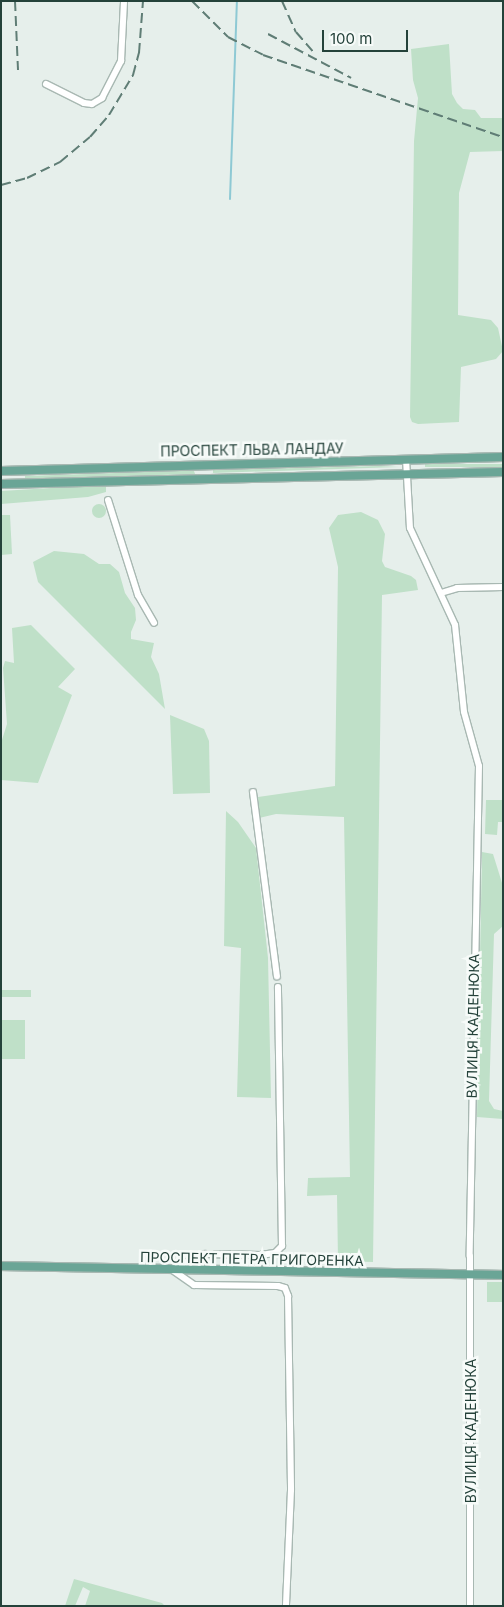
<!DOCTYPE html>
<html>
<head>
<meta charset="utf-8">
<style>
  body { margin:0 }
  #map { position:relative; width:504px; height:1607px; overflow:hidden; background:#e6efeb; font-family:Inter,sans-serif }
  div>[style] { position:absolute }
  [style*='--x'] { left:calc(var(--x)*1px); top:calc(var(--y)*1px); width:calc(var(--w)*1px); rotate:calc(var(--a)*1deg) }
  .green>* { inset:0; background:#bfe0c8; transform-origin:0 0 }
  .round { border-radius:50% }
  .stream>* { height:2px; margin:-1px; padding:0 1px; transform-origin:1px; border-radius:1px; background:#8ec9d4 }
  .roads { filter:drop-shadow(1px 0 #a8b8b2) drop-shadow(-1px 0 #a8b8b2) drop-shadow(0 1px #a8b8b2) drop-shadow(0 -1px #a8b8b2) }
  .minor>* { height:6px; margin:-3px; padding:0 3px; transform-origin:3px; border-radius:3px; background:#fff }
  .major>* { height:8px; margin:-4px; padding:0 4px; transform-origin:4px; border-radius:4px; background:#6aa596 }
  .rail>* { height:2px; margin-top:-1px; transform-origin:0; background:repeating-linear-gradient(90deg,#5f7d75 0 10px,transparent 0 15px) }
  span { translate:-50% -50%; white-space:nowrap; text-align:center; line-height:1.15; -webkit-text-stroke:5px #f7fbf9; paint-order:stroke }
  .street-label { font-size:14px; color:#24423a }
  .frame { position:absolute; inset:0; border:2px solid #24423a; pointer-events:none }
  .scale { position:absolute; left:322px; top:30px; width:86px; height:22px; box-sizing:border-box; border:2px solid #24423a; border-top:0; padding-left:6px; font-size:15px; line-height:18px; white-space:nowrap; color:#24423a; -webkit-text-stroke:4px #f7fbf9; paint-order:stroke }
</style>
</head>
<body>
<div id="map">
  <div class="green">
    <i style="clip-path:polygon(449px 44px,452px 94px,457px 103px,463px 109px,475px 110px,481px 118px,503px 118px,503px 151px,470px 152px,459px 193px,458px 315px,491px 320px,498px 328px,503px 351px,496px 359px,461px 367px,459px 422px,418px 424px,412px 422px,410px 417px,414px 141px,418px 98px,413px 80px,411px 49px)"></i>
    <i style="left:503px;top:464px;width:3px;height:78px;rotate:90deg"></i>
    <i style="clip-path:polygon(379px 466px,399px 467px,213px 473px,213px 470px)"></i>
    <i style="clip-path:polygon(176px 471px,194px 471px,195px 474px,25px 479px,25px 476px)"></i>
    <i style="clip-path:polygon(100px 485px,106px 486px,106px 492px,88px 497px,1px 504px,1px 491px)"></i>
    <i class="round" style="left:92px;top:504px;width:14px;height:14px"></i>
    <i style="clip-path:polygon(361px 512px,378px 520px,385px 534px,382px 561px,385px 567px,411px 576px,416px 580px,418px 590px,382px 595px,373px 1262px,338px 1261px,337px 1195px,307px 1196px,308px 1178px,350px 1177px,344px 817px,276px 814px,259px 818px,258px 797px,335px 786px,338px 567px,329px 528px,338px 515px)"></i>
    <i style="clip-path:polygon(1px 515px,10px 515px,12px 554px,1px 555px)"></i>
    <i style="clip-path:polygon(54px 551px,84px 554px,99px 564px,110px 564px,119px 572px,125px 593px,135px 608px,136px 620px,131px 632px,131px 639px,154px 643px,151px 657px,159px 674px,165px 709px,38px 582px,33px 562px)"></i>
    <i style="clip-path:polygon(31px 625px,75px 669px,58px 687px,72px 695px,38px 783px,1px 780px,1px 743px,7px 724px,3px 668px,5px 661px,14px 663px,12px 628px)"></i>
    <i style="clip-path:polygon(170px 715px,204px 729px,209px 741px,210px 793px,173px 794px)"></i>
    <i style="clip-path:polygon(486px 800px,503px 800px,503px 822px,498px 822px,497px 835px,485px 834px)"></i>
    <i style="clip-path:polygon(226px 811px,238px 822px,256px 848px,268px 958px,271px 1098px,237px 1097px,241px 948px,224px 946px)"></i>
    <i style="clip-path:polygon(482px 852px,493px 854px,503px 886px,503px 926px,494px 934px,489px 1101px,494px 1109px,503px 1111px,503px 1119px,477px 1117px)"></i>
    <i style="left:1px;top:990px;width:30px;height:7px"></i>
    <i style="left:1px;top:1020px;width:24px;height:39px"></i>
    <i style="left:487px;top:1282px;width:16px;height:20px"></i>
    <i style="clip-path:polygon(74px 1579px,162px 1603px,165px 1606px,85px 1606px,90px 1591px,83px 1587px,75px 1606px,65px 1606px)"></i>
  </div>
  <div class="stream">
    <i style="--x:230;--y:199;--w:198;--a:-88"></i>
  </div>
  <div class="roads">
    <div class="minor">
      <i style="--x:46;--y:84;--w:42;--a:26.6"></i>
      <i style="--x:84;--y:103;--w:8;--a:7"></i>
      <i style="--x:92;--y:104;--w:12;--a:-31"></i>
      <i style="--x:102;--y:98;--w:42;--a:-62.8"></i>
      <i style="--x:121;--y:61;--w:60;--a:-87.1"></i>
      <i style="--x:406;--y:459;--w:69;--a:86.7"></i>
      <i style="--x:410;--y:528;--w:107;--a:65.1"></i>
      <i style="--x:455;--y:625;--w:87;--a:84.1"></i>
      <i style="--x:464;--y:712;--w:56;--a:74.5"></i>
      <i style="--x:479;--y:766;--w:490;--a:91.1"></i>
      <i style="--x:470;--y:1256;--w:350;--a:90"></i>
      <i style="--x:108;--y:500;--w:100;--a:72.5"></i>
      <i style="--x:138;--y:595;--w:32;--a:60"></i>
      <i style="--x:441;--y:593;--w:17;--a:-17"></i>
      <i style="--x:457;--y:588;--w:46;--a:-1.2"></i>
      <i style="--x:253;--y:792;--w:186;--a:82.6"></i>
      <i style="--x:194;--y:1285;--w:84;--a:0.7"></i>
      <i style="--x:278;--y:1286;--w:7;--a:16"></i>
      <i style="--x:285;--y:1288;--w:9;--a:69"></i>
      <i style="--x:288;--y:1296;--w:194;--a:89.1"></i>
      <i style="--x:291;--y:1490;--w:116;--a:92.5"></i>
      <i style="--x:194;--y:1285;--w:28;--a:-145"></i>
      <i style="--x:171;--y:1269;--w:37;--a:-24"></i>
      <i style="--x:205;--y:1254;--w:55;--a:1"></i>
      <i style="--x:260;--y:1255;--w:15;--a:-8"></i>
      <i style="--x:275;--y:1253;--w:10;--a:-45"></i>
      <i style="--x:282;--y:1246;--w:259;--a:-90.9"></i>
    </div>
    <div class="major">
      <i style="--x:1;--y:471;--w:502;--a:-1.6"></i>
      <i style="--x:1;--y:484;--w:502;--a:-1.37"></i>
      <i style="--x:1;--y:1266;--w:502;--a:1.03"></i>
    </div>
  </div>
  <div class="rail">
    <i style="--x:15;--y:1;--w:69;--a:87.5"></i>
    <i style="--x:192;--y:1;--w:51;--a:45"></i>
    <i style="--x:228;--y:37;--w:39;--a:27"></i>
    <i style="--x:263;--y:55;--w:254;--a:18.9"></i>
    <i style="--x:282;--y:1;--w:34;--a:66"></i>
    <i style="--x:296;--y:32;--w:29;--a:49"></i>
    <i style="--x:268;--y:34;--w:94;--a:27.9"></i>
    <i style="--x:1;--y:185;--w:27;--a:-15"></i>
    <i style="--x:27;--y:178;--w:37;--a:-26"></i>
    <i style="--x:60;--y:162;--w:39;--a:-40"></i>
    <i style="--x:90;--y:137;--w:29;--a:-49"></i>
    <i style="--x:109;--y:115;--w:47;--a:-59"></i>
    <i style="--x:133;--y:75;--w:23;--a:-75"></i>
    <i style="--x:139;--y:53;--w:52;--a:-85.6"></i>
  </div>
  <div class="street-label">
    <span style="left:252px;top:450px;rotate:-1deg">ПРОСПЕКТ ЛЬВА ЛАНДАУ</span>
    <span style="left:473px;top:1026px;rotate:-89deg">ВУЛИЦЯ КАДЕНЮКА</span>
    <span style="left:252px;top:1259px;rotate:1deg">ПРОСПЕКТ ПЕТРА ГРИГОРЕНКА</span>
    <span style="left:471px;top:1431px;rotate:-90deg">ВУЛИЦЯ КАДЕНЮКА</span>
  </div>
  <div class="frame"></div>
  <div class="scale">100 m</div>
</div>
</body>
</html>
